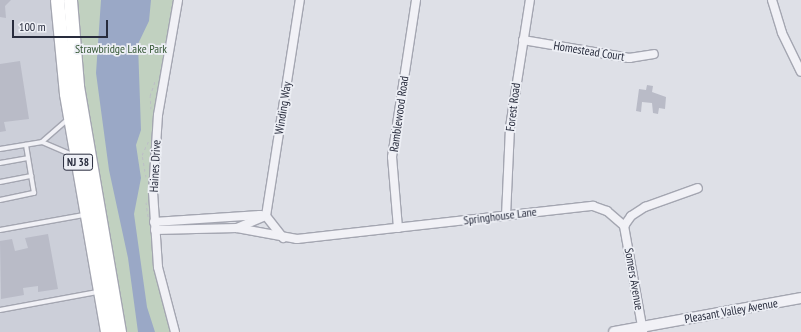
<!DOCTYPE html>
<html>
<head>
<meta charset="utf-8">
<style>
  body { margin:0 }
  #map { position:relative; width:801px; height:332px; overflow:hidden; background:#dee0e7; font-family:"PT Sans Narrow",sans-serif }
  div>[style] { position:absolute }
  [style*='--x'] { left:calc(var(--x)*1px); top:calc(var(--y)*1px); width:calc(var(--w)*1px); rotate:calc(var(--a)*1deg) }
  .built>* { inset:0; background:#cccfd9 }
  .green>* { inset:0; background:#c1d1c0 }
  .water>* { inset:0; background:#9aa8c6 }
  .building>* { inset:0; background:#b9bbc7 }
  .path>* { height:1px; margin-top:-0.5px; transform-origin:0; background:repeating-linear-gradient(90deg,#bdbec6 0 3px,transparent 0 6px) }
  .roads { filter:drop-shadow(1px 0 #a4a6b1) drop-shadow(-1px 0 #a4a6b1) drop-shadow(0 1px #a4a6b1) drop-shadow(0 -1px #a4a6b1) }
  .service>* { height:4px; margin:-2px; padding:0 2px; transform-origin:2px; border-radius:2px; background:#f1f1f6 }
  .minor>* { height:8px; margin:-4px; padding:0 4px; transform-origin:4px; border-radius:4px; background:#f1f1f6 }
  .tertiary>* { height:10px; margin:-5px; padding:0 5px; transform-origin:5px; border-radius:5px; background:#f1f1f6 }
  .trunk>* { height:13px; margin:-6.5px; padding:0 6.5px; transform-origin:6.5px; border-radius:6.5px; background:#fff }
  span { translate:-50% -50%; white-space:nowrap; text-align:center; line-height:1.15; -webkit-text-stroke:3.5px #edeff5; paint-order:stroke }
  .shield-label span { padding:1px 3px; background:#edeff5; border:1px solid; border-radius:3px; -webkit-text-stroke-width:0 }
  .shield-label { font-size:11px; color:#282c3d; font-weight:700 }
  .park-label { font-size:12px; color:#365836 }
  .street-label { font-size:12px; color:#282c3d }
  .scale { position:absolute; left:12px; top:20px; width:96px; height:18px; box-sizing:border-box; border:2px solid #282c3d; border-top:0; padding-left:5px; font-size:12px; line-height:14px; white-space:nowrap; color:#282c3d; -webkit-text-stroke:3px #edeff5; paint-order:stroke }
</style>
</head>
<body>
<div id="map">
  <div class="built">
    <i style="clip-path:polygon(0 0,57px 0,107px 332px,0 332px)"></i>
  </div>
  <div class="green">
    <i style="clip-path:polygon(70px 0,178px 0,158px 115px,155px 230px,175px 332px,119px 332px)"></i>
  </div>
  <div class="water">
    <i style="clip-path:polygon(101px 0,151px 0,149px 21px,138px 44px,141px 130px,136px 145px,141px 178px,134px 214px,147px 307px,155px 332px,138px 332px,128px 258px,109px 170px,96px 73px)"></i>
  </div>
  <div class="building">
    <i style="clip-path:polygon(0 0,11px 0,5px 6px,6px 18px,0 17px)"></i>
    <i style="clip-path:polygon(20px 61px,29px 119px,4px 122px,6px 131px,0 132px,0 64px)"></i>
    <i style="clip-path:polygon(647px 85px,653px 86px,652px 92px,666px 97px,665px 109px,659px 108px,658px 114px,653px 113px,652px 103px,642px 102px,641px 112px,636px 111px,639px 89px,646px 90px)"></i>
    <i style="clip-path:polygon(48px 234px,58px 289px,38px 292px,38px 286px,23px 288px,24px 295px,1px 299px,0 241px,12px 239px,15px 251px,28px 248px,25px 238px)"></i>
  </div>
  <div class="path">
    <i style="--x:151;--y:109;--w:13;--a:-94"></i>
    <i style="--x:150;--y:96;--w:18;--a:-71"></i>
    <i style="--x:146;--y:177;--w:22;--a:-100"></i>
    <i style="--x:142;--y:155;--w:17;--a:-65"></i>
    <i style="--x:146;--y:202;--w:15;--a:82"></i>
  </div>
  <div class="roads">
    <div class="service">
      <i style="--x:67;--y:120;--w:33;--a:139"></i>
      <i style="--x:42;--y:142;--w:34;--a:23"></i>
      <i style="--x:0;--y:149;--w:43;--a:-9.5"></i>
      <i style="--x:0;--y:163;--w:28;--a:-10"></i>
      <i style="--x:0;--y:182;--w:32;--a:-11"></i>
      <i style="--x:0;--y:200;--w:35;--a:-12"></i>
      <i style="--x:34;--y:193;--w:49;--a:-99.5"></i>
      <i style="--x:0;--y:230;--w:85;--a:-10.1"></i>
      <i style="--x:0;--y:310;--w:99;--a:-10.5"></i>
    </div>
    <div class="minor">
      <i style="--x:772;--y:0;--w:34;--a:73"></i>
      <i style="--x:782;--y:33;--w:43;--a:64"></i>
      <i style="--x:523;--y:40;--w:108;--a:9.6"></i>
      <i style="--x:629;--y:58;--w:25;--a:-9"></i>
      <i style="--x:266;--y:216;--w:219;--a:-81.1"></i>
      <i style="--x:506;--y:216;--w:89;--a:-87.4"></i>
      <i style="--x:510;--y:127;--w:129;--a:-81.1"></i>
      <i style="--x:154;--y:222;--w:106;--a:-3.8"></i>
      <i style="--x:260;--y:215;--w:6;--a:9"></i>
      <i style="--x:266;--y:216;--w:28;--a:52"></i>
      <i style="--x:624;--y:226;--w:12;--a:-55"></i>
      <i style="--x:631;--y:216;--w:17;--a:-33"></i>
      <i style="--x:645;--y:207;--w:56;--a:-19.7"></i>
      <i style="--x:237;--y:228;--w:30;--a:-23"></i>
      <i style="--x:398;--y:228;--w:71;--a:-94.8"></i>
      <i style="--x:392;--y:157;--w:159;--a:-81.3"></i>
      <i style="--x:155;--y:230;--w:82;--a:-1.4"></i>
      <i style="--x:237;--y:228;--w:61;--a:10.4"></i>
      <i style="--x:297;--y:239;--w:298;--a:-6.4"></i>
      <i style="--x:593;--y:206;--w:15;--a:20"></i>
      <i style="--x:607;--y:211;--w:23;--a:41"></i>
      <i style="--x:624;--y:226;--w:108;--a:79.8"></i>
      <i style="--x:175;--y:332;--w:67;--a:-104.7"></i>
      <i style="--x:158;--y:267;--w:75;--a:-93.8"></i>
      <i style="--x:153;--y:192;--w:77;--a:-86.3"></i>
      <i style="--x:158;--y:115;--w:117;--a:-80.1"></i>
    </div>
    <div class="tertiary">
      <i style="--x:614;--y:332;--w:190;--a:-10.3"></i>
    </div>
    <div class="trunk">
      <i style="--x:57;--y:0;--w:94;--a:84.5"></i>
      <i style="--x:66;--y:94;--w:242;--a:80.2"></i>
      <i style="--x:70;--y:0;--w:86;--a:85.3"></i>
      <i style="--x:77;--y:86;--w:250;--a:80.3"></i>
    </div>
  </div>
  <div class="shield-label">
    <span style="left:78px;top:162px">NJ 38</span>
  </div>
  <div class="park-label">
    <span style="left:121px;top:49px">Strawbridge Lake Park</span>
  </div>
  <div class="street-label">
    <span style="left:589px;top:51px;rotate:9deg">Homestead Court</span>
    <span style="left:513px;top:107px;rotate:-83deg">Forest Road</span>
    <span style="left:283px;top:108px;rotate:-81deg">Winding Way</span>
    <span style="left:399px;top:114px;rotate:-82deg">Ramblewood Road</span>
    <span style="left:155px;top:166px;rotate:-87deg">Haines Drive</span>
    <span style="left:500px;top:216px;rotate:-7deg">Springhouse Lane</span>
    <span style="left:634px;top:279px;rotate:80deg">Somers Avenue</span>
    <span style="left:731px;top:311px;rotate:-10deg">Pleasant Valley Avenue</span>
  </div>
  <div class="scale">100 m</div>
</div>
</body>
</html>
